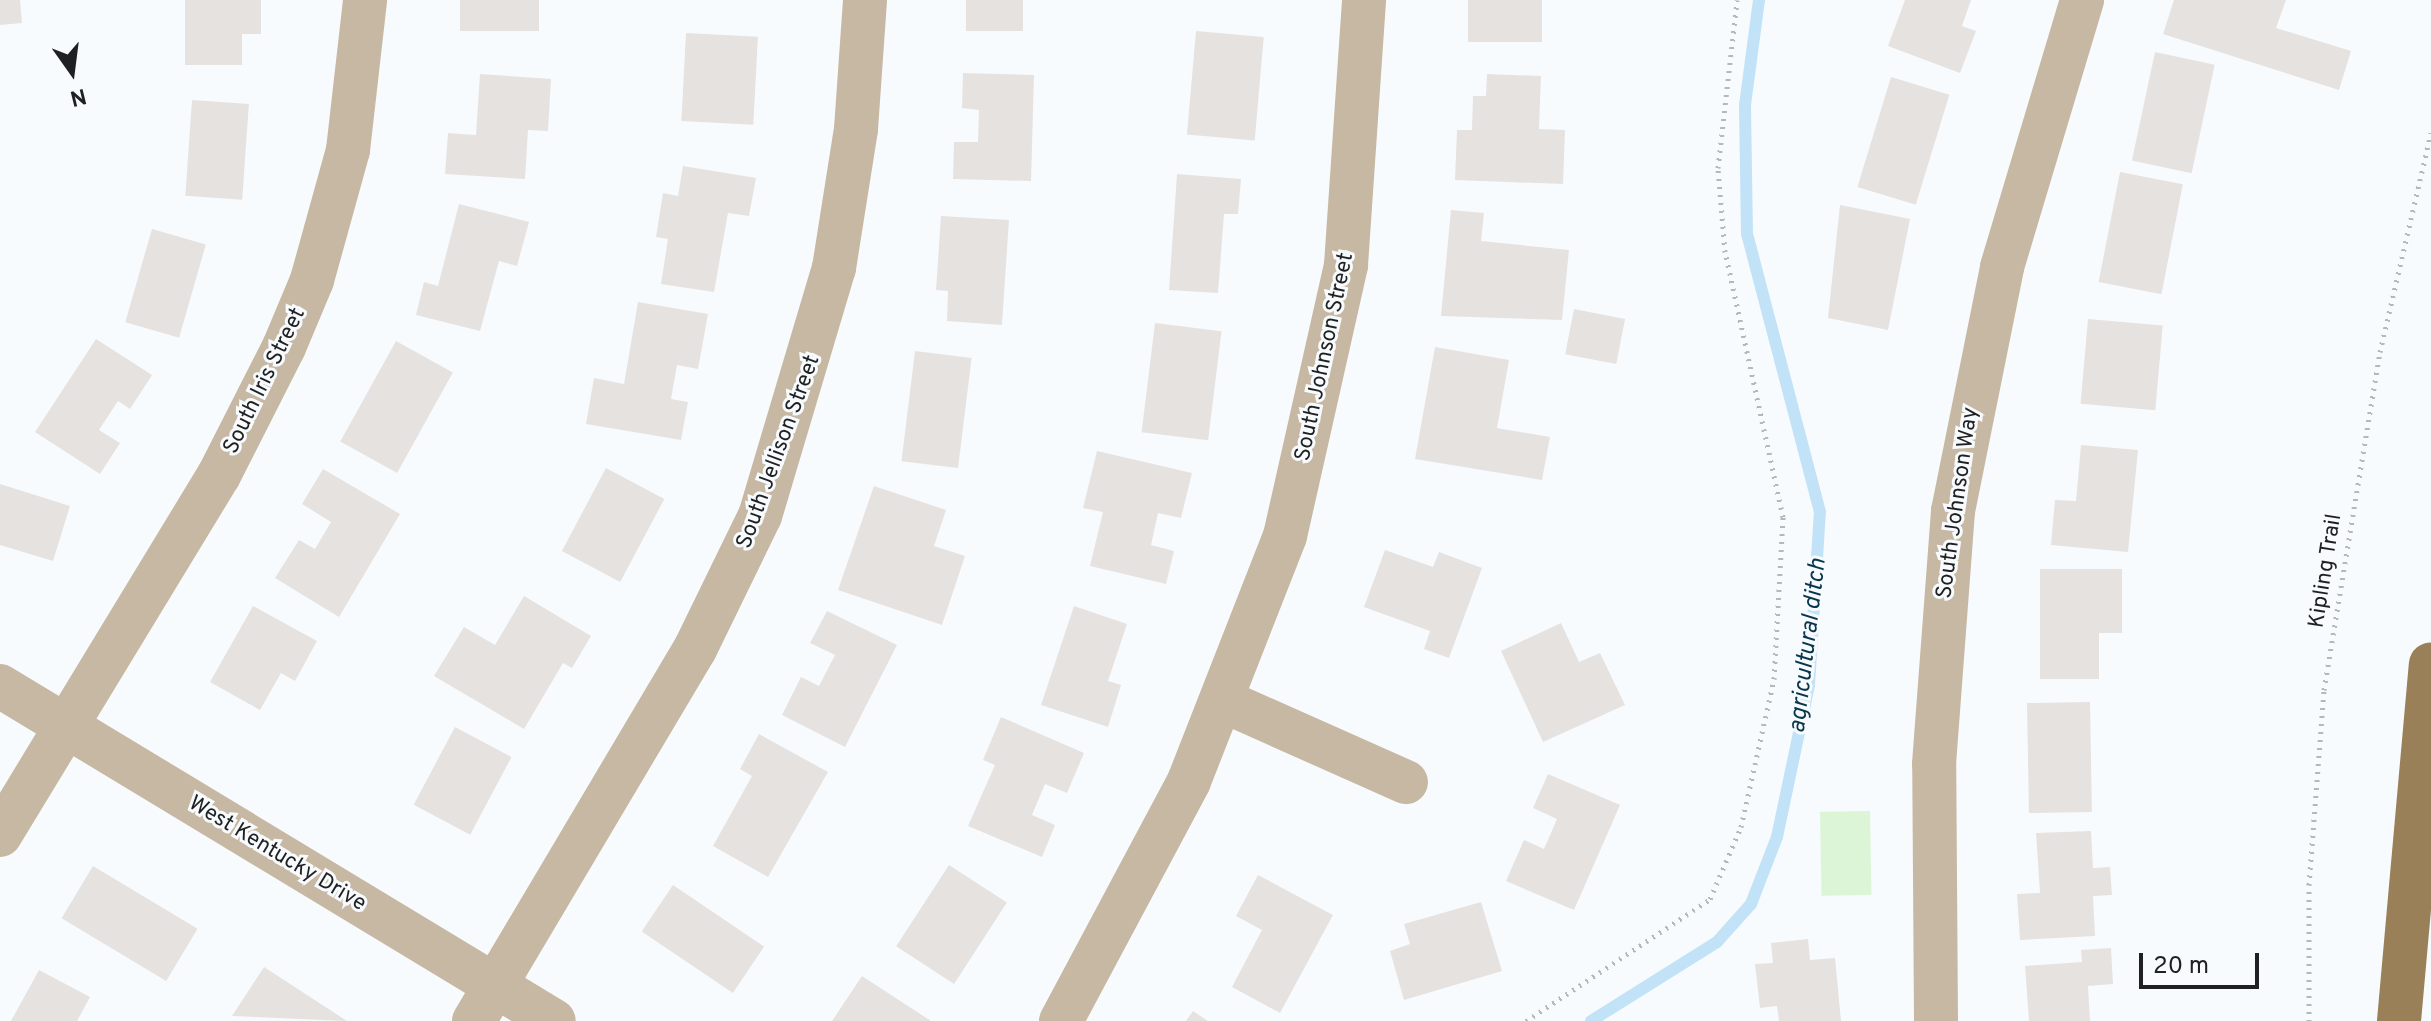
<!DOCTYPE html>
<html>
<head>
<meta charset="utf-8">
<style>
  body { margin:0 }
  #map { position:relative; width:2431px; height:1021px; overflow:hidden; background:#f8fbfe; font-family:Overpass,sans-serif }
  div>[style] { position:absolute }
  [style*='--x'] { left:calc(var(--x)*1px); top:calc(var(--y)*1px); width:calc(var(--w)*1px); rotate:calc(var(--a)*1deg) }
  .green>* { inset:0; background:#ddf5d7; transform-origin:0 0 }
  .stream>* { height:12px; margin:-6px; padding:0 6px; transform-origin:6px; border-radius:6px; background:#c2e3f7 }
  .building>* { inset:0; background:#e6e2e0; transform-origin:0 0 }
  .path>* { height:5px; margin-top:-2.5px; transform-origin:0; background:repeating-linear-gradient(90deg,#b5b7b9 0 2px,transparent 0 8px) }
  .minor>* { height:44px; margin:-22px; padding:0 22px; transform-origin:22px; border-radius:22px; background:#c7b8a3 }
  .tertiary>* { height:44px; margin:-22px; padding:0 22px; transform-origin:22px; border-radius:22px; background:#c7b8a3 }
  .primary>* { height:44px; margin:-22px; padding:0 22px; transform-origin:22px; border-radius:22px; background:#9a8059 }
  span { translate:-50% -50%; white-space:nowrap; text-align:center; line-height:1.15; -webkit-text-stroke:6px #f8fbfe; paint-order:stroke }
  .street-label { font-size:22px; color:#1f2021 }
  .water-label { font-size:24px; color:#07364d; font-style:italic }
  .north { position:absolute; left:32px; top:32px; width:80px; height:80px; -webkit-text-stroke:6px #f8fbfe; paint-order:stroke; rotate:166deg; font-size:22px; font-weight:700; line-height:32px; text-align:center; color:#1f2021 }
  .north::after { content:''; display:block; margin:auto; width:28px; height:36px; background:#1f2021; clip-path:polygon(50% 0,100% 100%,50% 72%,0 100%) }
  .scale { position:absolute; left:2139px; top:953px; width:120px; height:36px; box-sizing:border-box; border:4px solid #1f2021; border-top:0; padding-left:10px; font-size:24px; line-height:28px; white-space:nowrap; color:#1f2021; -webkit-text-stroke:6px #f8fbfe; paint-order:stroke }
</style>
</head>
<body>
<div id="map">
  <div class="green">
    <i style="left:1870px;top:811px;width:84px;height:50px;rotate:89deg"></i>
  </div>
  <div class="stream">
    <i style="--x:1591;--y:1021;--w:149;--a:-32.1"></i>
    <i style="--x:1717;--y:942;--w:51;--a:-48.2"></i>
    <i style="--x:1751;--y:904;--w:72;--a:-68.8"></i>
    <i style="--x:1777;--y:837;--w:155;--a:-78.1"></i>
    <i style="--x:1809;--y:685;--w:173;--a:-86.4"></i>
    <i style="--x:1820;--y:512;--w:287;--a:-104.7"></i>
    <i style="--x:1747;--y:234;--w:129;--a:-90.9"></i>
    <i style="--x:1745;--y:105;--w:106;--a:-82.4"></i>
  </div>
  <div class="building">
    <i style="clip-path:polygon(0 0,20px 0,22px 23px,0 25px)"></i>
    <i style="clip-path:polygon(185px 0,261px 0,261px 34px,242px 34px,242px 65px,185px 65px)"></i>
    <i style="left:460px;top:0;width:79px;height:31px"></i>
    <i style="left:966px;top:0;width:57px;height:31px"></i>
    <i style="left:1468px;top:0;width:74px;height:42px"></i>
    <i style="clip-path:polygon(1905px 0,1971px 0,1962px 26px,1976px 31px,1960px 73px,1888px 46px)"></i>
    <i style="clip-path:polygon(2174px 0,2286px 0,2276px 28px,2351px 51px,2339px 90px,2163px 34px)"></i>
    <i style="left:1196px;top:31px;width:68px;height:104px;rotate:5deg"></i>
    <i style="left:686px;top:33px;width:72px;height:88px;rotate:3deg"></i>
    <i style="left:2155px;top:52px;width:61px;height:111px;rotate:12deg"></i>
    <i style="clip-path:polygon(963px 73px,1034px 75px,1031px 181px,953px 179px,954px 142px,978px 142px,979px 110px,962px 108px)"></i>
    <i style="clip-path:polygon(480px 74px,551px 79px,548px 131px,528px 130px,525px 179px,445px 174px,448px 133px,476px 135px)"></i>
    <i style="clip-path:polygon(1487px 74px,1541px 76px,1539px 129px,1565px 130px,1563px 184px,1455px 180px,1457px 130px,1472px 130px,1473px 96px,1486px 96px)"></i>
    <i style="left:1891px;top:77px;width:61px;height:115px;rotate:17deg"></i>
    <i style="left:192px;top:100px;width:57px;height:96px;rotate:4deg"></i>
    <i style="clip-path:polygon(683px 166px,756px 178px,749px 216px,728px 213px,714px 292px,661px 284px,668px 239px,656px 237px,663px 193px,678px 196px)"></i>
    <i style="left:2120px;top:172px;width:64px;height:112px;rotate:11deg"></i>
    <i style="clip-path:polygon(1177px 174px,1241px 179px,1238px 214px,1224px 214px,1218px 293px,1169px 290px)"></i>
    <i style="clip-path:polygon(459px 204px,529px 222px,517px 266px,499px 261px,480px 331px,416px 315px,424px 282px,438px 286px)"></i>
    <i style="clip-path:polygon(1840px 205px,1910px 219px,1888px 330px,1828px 318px)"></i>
    <i style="clip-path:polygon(1451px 210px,1484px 213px,1481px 241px,1569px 250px,1562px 320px,1441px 316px)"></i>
    <i style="clip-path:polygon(941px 216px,1009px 220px,1002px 325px,947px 321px,948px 291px,936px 290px)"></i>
    <i style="left:152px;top:229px;width:56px;height:97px;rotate:16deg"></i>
    <i style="clip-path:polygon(638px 302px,708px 314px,698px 369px,677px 365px,671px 399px,688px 402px,681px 440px,586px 424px,594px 378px,624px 384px)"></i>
    <i style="left:1574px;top:309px;width:52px;height:46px;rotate:11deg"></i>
    <i style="left:2088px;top:319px;width:75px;height:85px;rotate:5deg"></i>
    <i style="left:1155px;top:323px;width:67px;height:110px;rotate:7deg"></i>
    <i style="clip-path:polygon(96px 339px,152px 375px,130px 409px,118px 401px,99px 430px,120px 443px,100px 474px,35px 432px)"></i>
    <i style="left:396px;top:341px;width:65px;height:115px;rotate:29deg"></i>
    <i style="clip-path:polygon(1435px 347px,1509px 360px,1497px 428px,1550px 437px,1542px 480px,1415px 459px)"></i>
    <i style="left:915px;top:351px;width:57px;height:111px;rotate:7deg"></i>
    <i style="clip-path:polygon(2081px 445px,2138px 450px,2128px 552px,2051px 545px,2055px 500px,2076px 501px)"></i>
    <i style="clip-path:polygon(1097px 451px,1192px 473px,1181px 518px,1158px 513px,1151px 545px,1174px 551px,1166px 584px,1090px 566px,1103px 512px,1083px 508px)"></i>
    <i style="left:606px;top:468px;width:66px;height:94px;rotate:28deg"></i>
    <i style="clip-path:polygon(323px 469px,400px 514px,339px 617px,275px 578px,299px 540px,315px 549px,331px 522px,302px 504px)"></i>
    <i style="clip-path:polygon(0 484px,70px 506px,53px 561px,0 545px)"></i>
    <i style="clip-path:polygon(874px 486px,946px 510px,934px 546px,965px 556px,942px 625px,838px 590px)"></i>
    <i style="clip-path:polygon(1385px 550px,1433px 567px,1439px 552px,1482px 568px,1449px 658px,1424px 649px,1430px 631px,1364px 607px)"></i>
    <i style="clip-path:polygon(2040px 569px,2122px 569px,2122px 633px,2099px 633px,2099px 679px,2040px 679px)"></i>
    <i style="clip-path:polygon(524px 596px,591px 636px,572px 668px,563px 663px,524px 729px,434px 676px,464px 627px,495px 645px)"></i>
    <i style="clip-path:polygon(253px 606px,317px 641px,295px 681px,281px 673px,260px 710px,210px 682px)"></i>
    <i style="clip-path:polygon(1074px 606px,1127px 624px,1108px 681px,1121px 685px,1108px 727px,1041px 705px)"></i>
    <i style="clip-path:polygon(827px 611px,897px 645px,845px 747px,782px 715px,801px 677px,819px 686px,835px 655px,810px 643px)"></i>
    <i style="clip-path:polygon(1561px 623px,1579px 662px,1600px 653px,1625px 705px,1543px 742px,1501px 651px)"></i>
    <i style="left:2090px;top:702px;width:110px;height:63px;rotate:89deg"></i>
    <i style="clip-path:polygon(1001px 717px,1084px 753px,1067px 793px,1045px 784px,1032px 815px,1055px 825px,1042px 857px,968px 826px,995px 765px,983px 760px)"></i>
    <i style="left:455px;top:727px;width:64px;height:88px;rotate:28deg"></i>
    <i style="clip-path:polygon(759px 734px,828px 772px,768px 877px,713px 846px,752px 776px,740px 769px)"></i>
    <i style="clip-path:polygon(1548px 774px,1620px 805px,1574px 910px,1506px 881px,1524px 840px,1544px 849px,1557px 819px,1533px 808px)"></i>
    <i style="clip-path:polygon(2091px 831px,2093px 868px,2110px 867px,2112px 895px,2093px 896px,2095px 936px,2020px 940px,2017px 894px,2040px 893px,2036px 833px)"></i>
    <i style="left:949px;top:865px;width:69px;height:97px;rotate:33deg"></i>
    <i style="left:93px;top:866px;width:122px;height:61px;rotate:31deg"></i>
    <i style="clip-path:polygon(1258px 875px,1333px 915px,1280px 1013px,1232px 987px,1262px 930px,1236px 916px)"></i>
    <i style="left:673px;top:885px;width:110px;height:56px;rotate:34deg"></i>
    <i style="clip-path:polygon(1481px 902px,1502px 971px,1404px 1000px,1390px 951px,1410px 944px,1404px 924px)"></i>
    <i style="clip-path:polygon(1808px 939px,1810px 960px,1835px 958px,1841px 1021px,1779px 1021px,1777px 1006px,1760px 1008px,1755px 964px,1773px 963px,1771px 943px)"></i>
    <i style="clip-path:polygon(2111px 948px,2113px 984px,2088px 986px,2090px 1021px,2029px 1021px,2025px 966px,2082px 962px,2081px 950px)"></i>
    <i style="clip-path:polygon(264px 967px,347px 1021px,232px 1016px)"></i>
    <i style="clip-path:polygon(39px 970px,90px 997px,77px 1021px,11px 1021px)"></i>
    <i style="clip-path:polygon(862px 976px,931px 1021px,832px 1021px)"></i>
    <i style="clip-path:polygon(1193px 1011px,1208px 1021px,1186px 1021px)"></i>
  </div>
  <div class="path">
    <i style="--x:1526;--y:1021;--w:221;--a:-33.5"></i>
    <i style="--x:1710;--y:899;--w:78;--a:-66.7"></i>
    <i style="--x:1741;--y:827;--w:152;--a:-77.4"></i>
    <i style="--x:1774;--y:679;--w:162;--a:-86.8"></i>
    <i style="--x:1783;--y:517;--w:271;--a:-102.3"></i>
    <i style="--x:1725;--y:252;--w:84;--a:-94.8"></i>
    <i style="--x:1718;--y:168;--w:169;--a:-83.5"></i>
    <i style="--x:2309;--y:1021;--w:136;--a:-90"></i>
    <i style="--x:2309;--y:885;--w:196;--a:-85.6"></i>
    <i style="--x:2324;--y:690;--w:343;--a:-80.6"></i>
    <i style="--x:2380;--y:352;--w:225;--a:-76.9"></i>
  </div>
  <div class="minor">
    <i style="--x:1226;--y:702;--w:197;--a:24"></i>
    <i style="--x:0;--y:835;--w:421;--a:-58.7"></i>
    <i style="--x:219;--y:475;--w:144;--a:-63.1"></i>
    <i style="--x:284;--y:347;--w:73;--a:-67.3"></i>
    <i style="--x:312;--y:280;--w:135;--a:-74.5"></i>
    <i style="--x:348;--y:150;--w:151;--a:-83.5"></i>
    <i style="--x:474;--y:1021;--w:433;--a:-59.3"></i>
    <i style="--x:695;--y:649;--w:148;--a:-64"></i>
    <i style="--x:760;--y:516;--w:259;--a:-73.4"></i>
    <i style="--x:834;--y:268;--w:141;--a:-81"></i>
    <i style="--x:856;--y:129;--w:129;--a:-86"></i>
    <i style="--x:1061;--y:1021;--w:272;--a:-61.9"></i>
    <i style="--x:1189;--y:781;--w:263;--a:-68.6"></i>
    <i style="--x:1285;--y:536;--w:278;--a:-77.3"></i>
    <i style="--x:1346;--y:265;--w:266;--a:-86.1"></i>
    <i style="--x:1936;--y:1021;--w:257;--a:-90.4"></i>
    <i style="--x:1934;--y:764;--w:254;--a:-85.7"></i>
    <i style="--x:1953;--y:511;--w:249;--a:-78.6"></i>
    <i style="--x:2002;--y:267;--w:279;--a:-73.3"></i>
  </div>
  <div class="tertiary">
    <i style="--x:0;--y:686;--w:647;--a:31.16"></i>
  </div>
  <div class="primary">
    <i style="--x:2399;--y:1021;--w:358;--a:-84.9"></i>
  </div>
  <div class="street-label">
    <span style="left:1325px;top:357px;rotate:-78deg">South Johnson Street</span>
    <span style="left:265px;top:381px;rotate:-64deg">South Iris Street</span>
    <span style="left:779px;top:452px;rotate:-70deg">South Jellison Street</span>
    <span style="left:1958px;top:503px;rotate:-82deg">South Johnson Way</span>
    <span style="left:2326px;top:571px;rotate:-81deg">Kipling Trail</span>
    <span style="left:277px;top:854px;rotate:31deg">West Kentucky Drive</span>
  </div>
  <div class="water-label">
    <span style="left:1809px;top:646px;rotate:-83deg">agricultural ditch</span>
  </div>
  <div class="north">N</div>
  <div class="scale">20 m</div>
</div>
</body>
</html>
